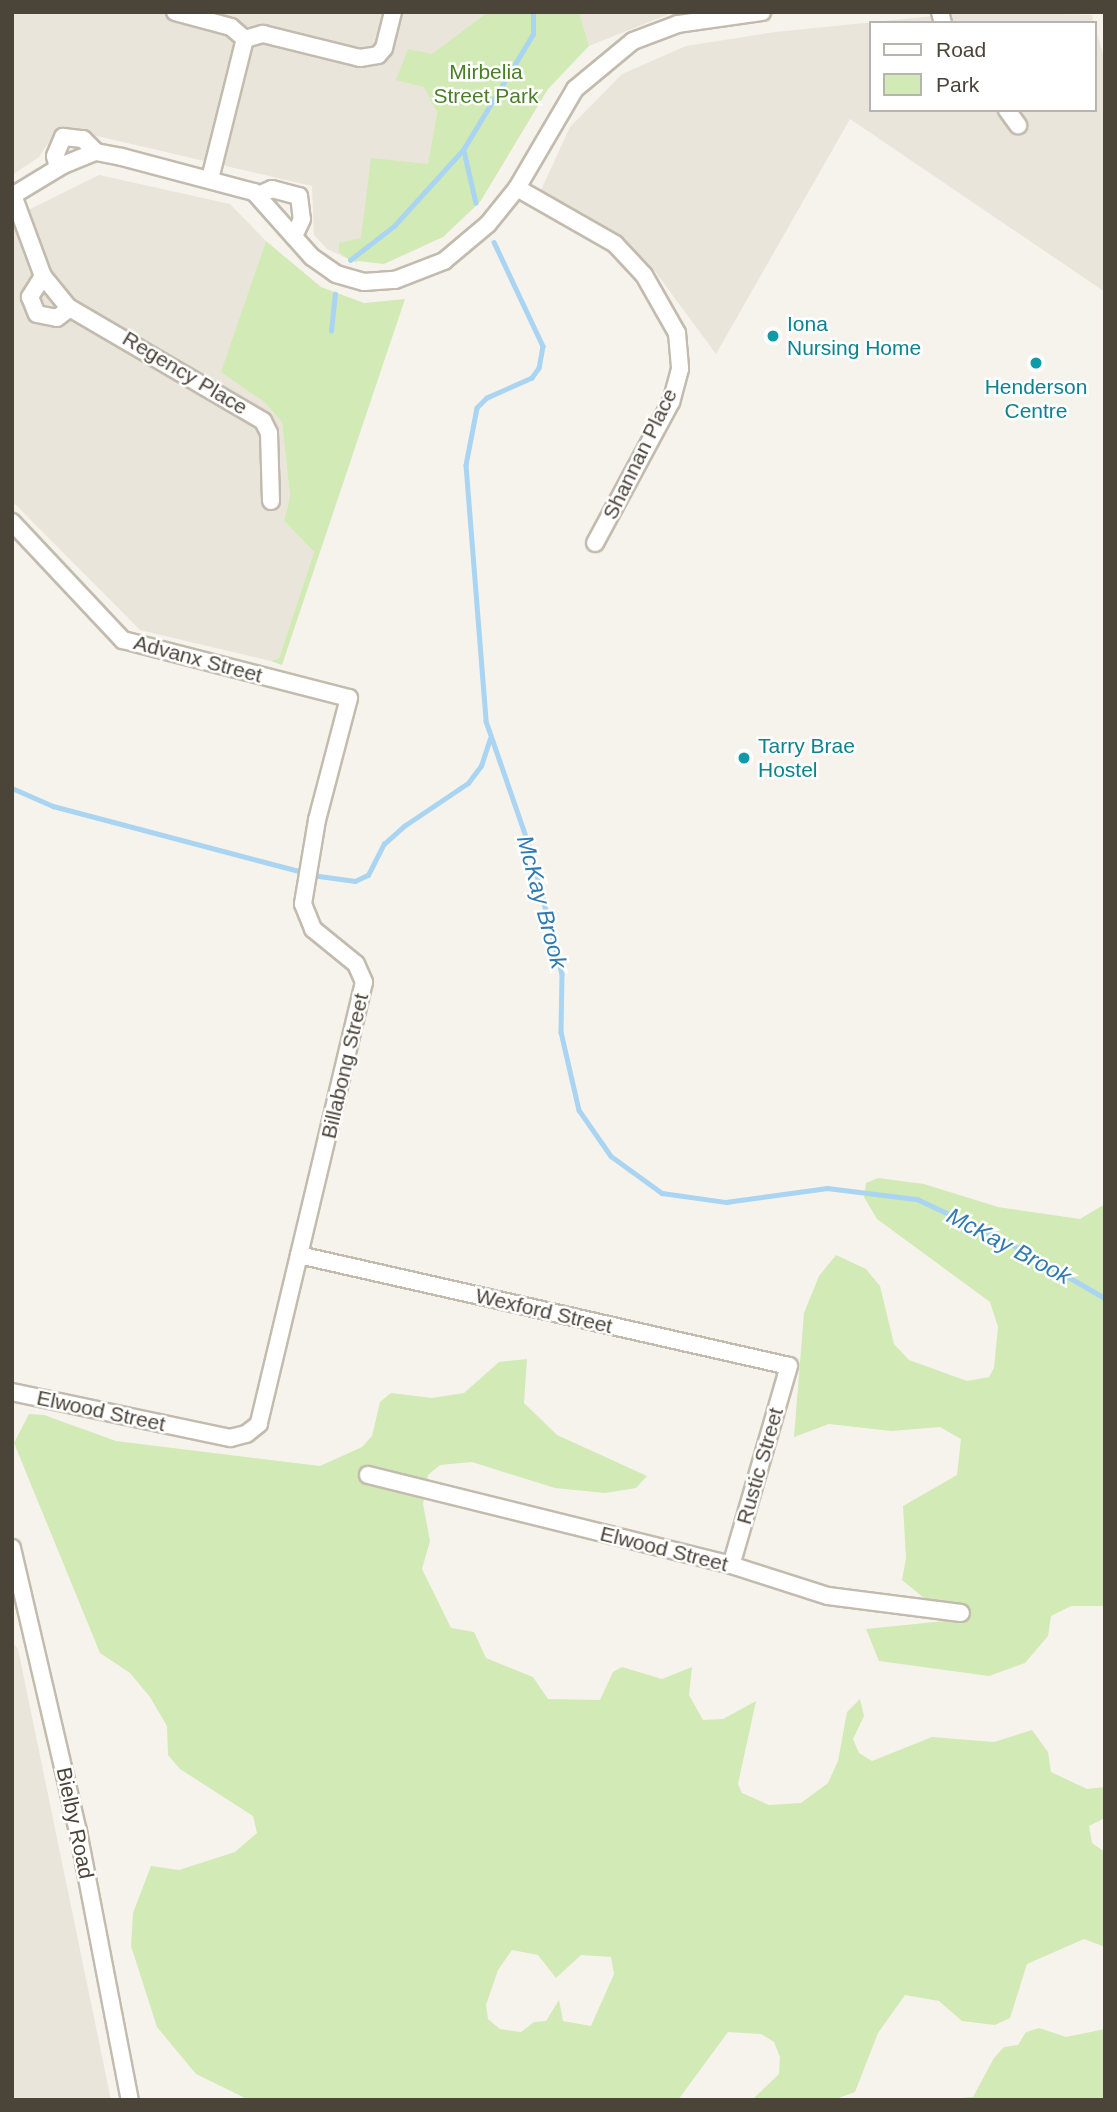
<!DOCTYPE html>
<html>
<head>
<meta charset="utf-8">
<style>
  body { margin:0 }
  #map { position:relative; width:1117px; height:2112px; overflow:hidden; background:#f6f3ec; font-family:Helvetica,sans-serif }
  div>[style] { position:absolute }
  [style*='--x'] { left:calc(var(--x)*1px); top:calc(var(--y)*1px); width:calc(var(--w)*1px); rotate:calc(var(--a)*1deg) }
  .residential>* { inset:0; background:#eae5da }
  .green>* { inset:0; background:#d2eab5 }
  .stream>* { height:4.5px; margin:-2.25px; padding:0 2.25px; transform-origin:2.25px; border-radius:2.25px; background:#a9d4f2 }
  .roads { filter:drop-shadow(2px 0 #c2bbae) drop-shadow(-2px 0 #c2bbae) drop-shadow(0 2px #c2bbae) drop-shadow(0 -2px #c2bbae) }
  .minor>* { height:16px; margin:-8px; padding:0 8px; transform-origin:8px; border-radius:8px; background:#fff }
  .dots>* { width:19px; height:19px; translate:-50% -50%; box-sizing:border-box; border:4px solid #fff; border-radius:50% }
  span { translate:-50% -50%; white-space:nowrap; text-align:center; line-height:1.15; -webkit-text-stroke:5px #fff; paint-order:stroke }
  .park-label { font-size:21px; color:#4a7f2a }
  .culture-label { font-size:21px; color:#0d838f }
  .left { translate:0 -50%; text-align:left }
  .street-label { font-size:21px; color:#4b4439 }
  .water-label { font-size:23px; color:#2e7ab2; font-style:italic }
  .frame { position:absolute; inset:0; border:14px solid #4b4439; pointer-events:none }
  .legend { position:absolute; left:869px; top:21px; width:228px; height:91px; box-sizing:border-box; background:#fff; border:2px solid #b7b4b0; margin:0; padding:9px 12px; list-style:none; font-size:21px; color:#4b4439 }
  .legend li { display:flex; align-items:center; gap:14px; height:35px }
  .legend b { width:35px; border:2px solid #b7b4b0 }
</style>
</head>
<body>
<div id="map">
  <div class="residential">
    <i style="clip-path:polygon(12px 12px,488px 12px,432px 55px,409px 49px,437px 112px,428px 165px,361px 238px,357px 263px,327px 249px,314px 235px,312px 186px,67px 129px,53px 136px,39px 157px,12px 175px)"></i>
    <i style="clip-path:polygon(579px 12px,674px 12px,589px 46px)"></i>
    <i style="clip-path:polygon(973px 12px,1092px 15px,1094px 23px,870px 23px,870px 110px,1094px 110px,1094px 24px,1105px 60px,1105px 292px,850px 119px,716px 354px,654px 270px,620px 239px,541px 190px,570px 127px,622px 74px,686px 46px,775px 32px)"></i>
    <i style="clip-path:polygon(99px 175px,230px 204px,266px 241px,222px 372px,264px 402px,282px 422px,290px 496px,284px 521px,314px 552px,279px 658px,271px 661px,140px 630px,12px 501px,12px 218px)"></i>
    <i style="clip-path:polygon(12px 1642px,18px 1649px,111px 2100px,12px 2100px)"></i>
  </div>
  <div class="green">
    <i style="clip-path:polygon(488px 12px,579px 12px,589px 46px,548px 89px,480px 202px,443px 237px,384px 264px,350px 260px,339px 252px,339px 243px,361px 238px,371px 158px,428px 164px,437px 112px,424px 87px,396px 80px,408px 49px,432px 54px)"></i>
    <i style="clip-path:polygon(266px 241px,321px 287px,364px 303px,405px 299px,282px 665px,271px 661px,279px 658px,314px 552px,284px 521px,290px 496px,282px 422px,264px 402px,221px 372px)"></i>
    <i style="clip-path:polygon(878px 1178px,924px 1184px,998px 1207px,1080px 1219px,1105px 1204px,1105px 1606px,1071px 1606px,1051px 1616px,1048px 1636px,1025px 1663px,989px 1676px,879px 1661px,866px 1629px,945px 1621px,940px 1611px,902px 1580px,906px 1558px,903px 1506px,957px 1475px,961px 1439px,940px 1427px,891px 1431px,829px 1424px,794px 1437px,804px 1313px,819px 1276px,836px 1255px,866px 1269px,880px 1286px,894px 1344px,909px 1360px,967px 1381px,989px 1377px,994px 1368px,998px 1327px,990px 1302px,877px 1219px,864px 1197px,866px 1183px)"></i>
    <i style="clip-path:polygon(evenodd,527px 1359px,524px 1403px,557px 1435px,647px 1476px,636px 1488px,605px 1493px,555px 1488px,472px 1462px,440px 1465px,428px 1475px,423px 1504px,430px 1541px,422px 1569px,451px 1628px,474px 1632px,486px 1658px,533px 1677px,548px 1699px,600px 1700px,613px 1672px,622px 1667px,662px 1679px,692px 1667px,689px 1695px,703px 1720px,723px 1719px,756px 1701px,738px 1784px,742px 1793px,769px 1805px,801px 1803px,828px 1783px,838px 1761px,847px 1712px,860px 1699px,864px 1716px,853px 1739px,859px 1753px,872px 1761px,932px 1737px,994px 1742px,1032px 1730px,1048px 1752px,1051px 1772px,1087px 1789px,1105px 1787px,1105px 1818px,1089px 1826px,1092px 1843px,1105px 1852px,1105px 1947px,1084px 1939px,1027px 1964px,1010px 2018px,995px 2025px,962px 2021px,939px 2001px,905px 1995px,878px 2033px,855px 2092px,833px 2100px,752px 2100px,779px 2074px,780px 2057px,774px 2042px,761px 2034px,728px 2032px,678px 2100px,249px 2100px,196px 2074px,157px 2027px,131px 1946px,133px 1913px,151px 1866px,179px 1870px,235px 1852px,257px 1833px,253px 1816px,180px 1769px,168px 1755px,167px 1726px,150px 1697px,130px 1673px,100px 1653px,14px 1443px,29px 1414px,44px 1415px,116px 1441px,320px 1466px,362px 1447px,372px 1436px,380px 1402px,391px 1393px,432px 1398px,464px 1393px,499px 1362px,527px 1359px,512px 1950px,538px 1955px,556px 1978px,581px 1955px,611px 1957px,614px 1974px,591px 2026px,563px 2021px,559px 2000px,546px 2021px,534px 2022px,521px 2032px,500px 2029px,488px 2019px,486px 2005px,498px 1970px,512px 1950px)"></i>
    <i style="clip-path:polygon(1039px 2028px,1066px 2037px,1105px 2029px,1105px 2100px,938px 2100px,973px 2097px,994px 2058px,1004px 2047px,1018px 2045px,1026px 2032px)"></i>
  </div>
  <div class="stream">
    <i style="--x:464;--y:151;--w:53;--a:77"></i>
    <i style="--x:494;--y:242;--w:115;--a:64.8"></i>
    <i style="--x:543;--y:346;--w:22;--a:100"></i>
    <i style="--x:539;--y:368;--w:12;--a:125"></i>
    <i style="--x:532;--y:378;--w:49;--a:156"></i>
    <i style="--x:487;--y:398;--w:14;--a:135"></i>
    <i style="--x:477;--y:408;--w:58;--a:100.9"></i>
    <i style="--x:466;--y:465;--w:257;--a:85.5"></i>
    <i style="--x:486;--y:721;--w:138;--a:70.9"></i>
    <i style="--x:531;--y:851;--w:127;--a:75.9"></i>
    <i style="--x:562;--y:974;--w:58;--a:91"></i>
    <i style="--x:561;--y:1032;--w:80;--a:77"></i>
    <i style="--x:579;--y:1110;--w:56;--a:55.2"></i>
    <i style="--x:611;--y:1156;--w:63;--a:36"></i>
    <i style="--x:662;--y:1193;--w:65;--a:8"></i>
    <i style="--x:726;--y:1202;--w:102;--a:-7.9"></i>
    <i style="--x:827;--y:1188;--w:91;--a:7"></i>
    <i style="--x:917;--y:1199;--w:96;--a:25.2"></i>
    <i style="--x:1004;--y:1240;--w:116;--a:29.9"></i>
    <i style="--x:350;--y:260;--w:56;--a:-37.7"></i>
    <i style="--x:394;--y:226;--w:103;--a:-47.8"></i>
    <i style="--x:463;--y:150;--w:135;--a:-58.9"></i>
    <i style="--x:533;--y:34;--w:22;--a:-90"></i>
    <i style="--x:331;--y:331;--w:37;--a:-84"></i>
    <i style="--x:12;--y:788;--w:45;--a:23.7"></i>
    <i style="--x:53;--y:806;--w:259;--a:14.8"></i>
    <i style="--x:312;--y:875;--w:43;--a:7.9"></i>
    <i style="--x:355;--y:881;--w:14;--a:-25"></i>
    <i style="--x:368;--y:875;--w:35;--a:-63"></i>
    <i style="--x:384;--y:844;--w:27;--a:-42"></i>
    <i style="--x:404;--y:826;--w:77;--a:-33.9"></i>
    <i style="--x:468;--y:783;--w:21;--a:-53"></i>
    <i style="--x:481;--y:766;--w:28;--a:-72"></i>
  </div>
  <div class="roads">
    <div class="minor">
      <i style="--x:175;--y:12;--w:58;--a:15"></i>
      <i style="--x:231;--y:27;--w:18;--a:41"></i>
      <i style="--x:245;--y:39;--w:19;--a:-16"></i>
      <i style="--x:263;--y:34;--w:100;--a:13.9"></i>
      <i style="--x:360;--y:58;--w:18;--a:-9"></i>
      <i style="--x:378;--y:55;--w:9;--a:-49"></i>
      <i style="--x:384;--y:48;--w:37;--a:-76"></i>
      <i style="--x:940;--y:12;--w:11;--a:75"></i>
      <i style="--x:1007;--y:110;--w:19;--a:54"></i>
      <i style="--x:58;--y:168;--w:12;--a:-104"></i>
      <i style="--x:55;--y:156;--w:21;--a:-67"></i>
      <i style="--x:63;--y:137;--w:20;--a:6"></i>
      <i style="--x:83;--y:139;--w:18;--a:45"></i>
      <i style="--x:210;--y:179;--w:144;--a:-76"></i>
      <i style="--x:517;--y:188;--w:113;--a:29.7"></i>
      <i style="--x:615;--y:244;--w:42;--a:46.9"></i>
      <i style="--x:644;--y:275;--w:67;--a:60.4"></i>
      <i style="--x:677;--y:333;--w:36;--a:85"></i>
      <i style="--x:680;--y:369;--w:34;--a:105"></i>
      <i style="--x:671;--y:402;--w:160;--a:118.3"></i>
      <i style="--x:13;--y:195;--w:86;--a:69.7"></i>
      <i style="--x:43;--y:276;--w:40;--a:51"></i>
      <i style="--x:68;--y:307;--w:226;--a:30.3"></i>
      <i style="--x:263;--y:421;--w:13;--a:63"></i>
      <i style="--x:269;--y:433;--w:68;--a:88.3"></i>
      <i style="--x:258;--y:195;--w:15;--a:-23"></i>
      <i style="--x:272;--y:189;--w:28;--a:15"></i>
      <i style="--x:299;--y:196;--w:23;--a:83"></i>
      <i style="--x:302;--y:219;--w:17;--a:115"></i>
      <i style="--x:12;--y:196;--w:60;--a:-31.3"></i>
      <i style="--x:63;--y:165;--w:35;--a:-22"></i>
      <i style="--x:96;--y:152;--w:26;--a:11"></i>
      <i style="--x:122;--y:157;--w:137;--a:14.9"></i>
      <i style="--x:254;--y:192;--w:87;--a:48.3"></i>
      <i style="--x:312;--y:257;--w:29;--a:35"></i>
      <i style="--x:336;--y:274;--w:29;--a:16"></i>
      <i style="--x:364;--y:282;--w:31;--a:-4"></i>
      <i style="--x:395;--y:280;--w:53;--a:-21.2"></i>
      <i style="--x:444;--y:261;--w:57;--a:-40.1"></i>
      <i style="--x:488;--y:224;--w:46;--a:-51.1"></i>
      <i style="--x:517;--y:188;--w:115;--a:-59.6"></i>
      <i style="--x:575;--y:89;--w:75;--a:-39.6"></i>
      <i style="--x:633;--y:41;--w:48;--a:-20.7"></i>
      <i style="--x:678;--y:24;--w:85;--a:-8.1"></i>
      <i style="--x:43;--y:276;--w:25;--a:122"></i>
      <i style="--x:30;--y:297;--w:18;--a:68"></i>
      <i style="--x:37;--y:314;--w:20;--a:11"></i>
      <i style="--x:57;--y:318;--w:16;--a:-38"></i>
      <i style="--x:12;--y:522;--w:162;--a:46.8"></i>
      <i style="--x:123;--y:640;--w:233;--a:14.4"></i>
      <i style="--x:349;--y:698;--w:126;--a:104.7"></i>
      <i style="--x:317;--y:820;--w:85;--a:99.5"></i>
      <i style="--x:303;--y:904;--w:27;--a:68"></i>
      <i style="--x:313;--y:929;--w:55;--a:39.1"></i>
      <i style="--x:356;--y:964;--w:20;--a:66"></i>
      <i style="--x:364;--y:982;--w:454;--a:103.4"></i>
      <i style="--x:259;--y:1424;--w:16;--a:142"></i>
      <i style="--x:246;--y:1434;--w:16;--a:166"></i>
      <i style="--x:230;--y:1438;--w:223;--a:-168.1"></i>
      <i style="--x:299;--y:1255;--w:502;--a:12.76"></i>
      <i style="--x:789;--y:1366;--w:207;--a:106.2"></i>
      <i style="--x:368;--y:1475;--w:374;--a:13.9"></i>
      <i style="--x:731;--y:1565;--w:102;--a:17.7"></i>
      <i style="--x:828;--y:1596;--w:134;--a:7.3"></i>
      <i style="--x:12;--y:1548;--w:291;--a:76.9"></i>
      <i style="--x:78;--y:1831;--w:274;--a:79.1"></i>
    </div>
  </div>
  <div class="dots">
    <i style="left:773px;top:336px;background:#0f9aa8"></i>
    <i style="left:1036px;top:363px;background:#0f9aa8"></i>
    <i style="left:744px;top:758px;background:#0f9aa8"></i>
  </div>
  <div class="park-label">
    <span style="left:486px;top:84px">Mirbelia<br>Street Park</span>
  </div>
  <div class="culture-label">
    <span class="left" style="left:787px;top:336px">Iona<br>Nursing Home</span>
    <span style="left:1036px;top:399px">Henderson<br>Centre</span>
    <span class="left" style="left:758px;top:758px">Tarry Brae<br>Hostel</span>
  </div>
  <div class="street-label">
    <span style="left:185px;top:373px;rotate:31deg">Regency Place</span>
    <span style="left:640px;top:454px;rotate:-64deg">Shannan Place</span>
    <span style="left:198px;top:659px;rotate:15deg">Advanx Street</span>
    <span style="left:345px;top:1066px;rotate:-77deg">Billabong Street</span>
    <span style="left:544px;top:1311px;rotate:13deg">Wexford Street</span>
    <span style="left:101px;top:1411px;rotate:12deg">Elwood Street</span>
    <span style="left:760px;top:1466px;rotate:-74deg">Rustic Street</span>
    <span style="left:664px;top:1549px;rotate:14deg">Elwood Street</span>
    <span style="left:75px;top:1823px;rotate:78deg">Bielby Road</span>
  </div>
  <div class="water-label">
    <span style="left:542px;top:902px;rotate:75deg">McKay Brook</span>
    <span style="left:1009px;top:1246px;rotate:28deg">McKay Brook</span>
  </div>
  <div class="frame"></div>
  <ul class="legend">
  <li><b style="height:9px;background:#fff"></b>Road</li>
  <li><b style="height:19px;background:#d2eab5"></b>Park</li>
  </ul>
</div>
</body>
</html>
